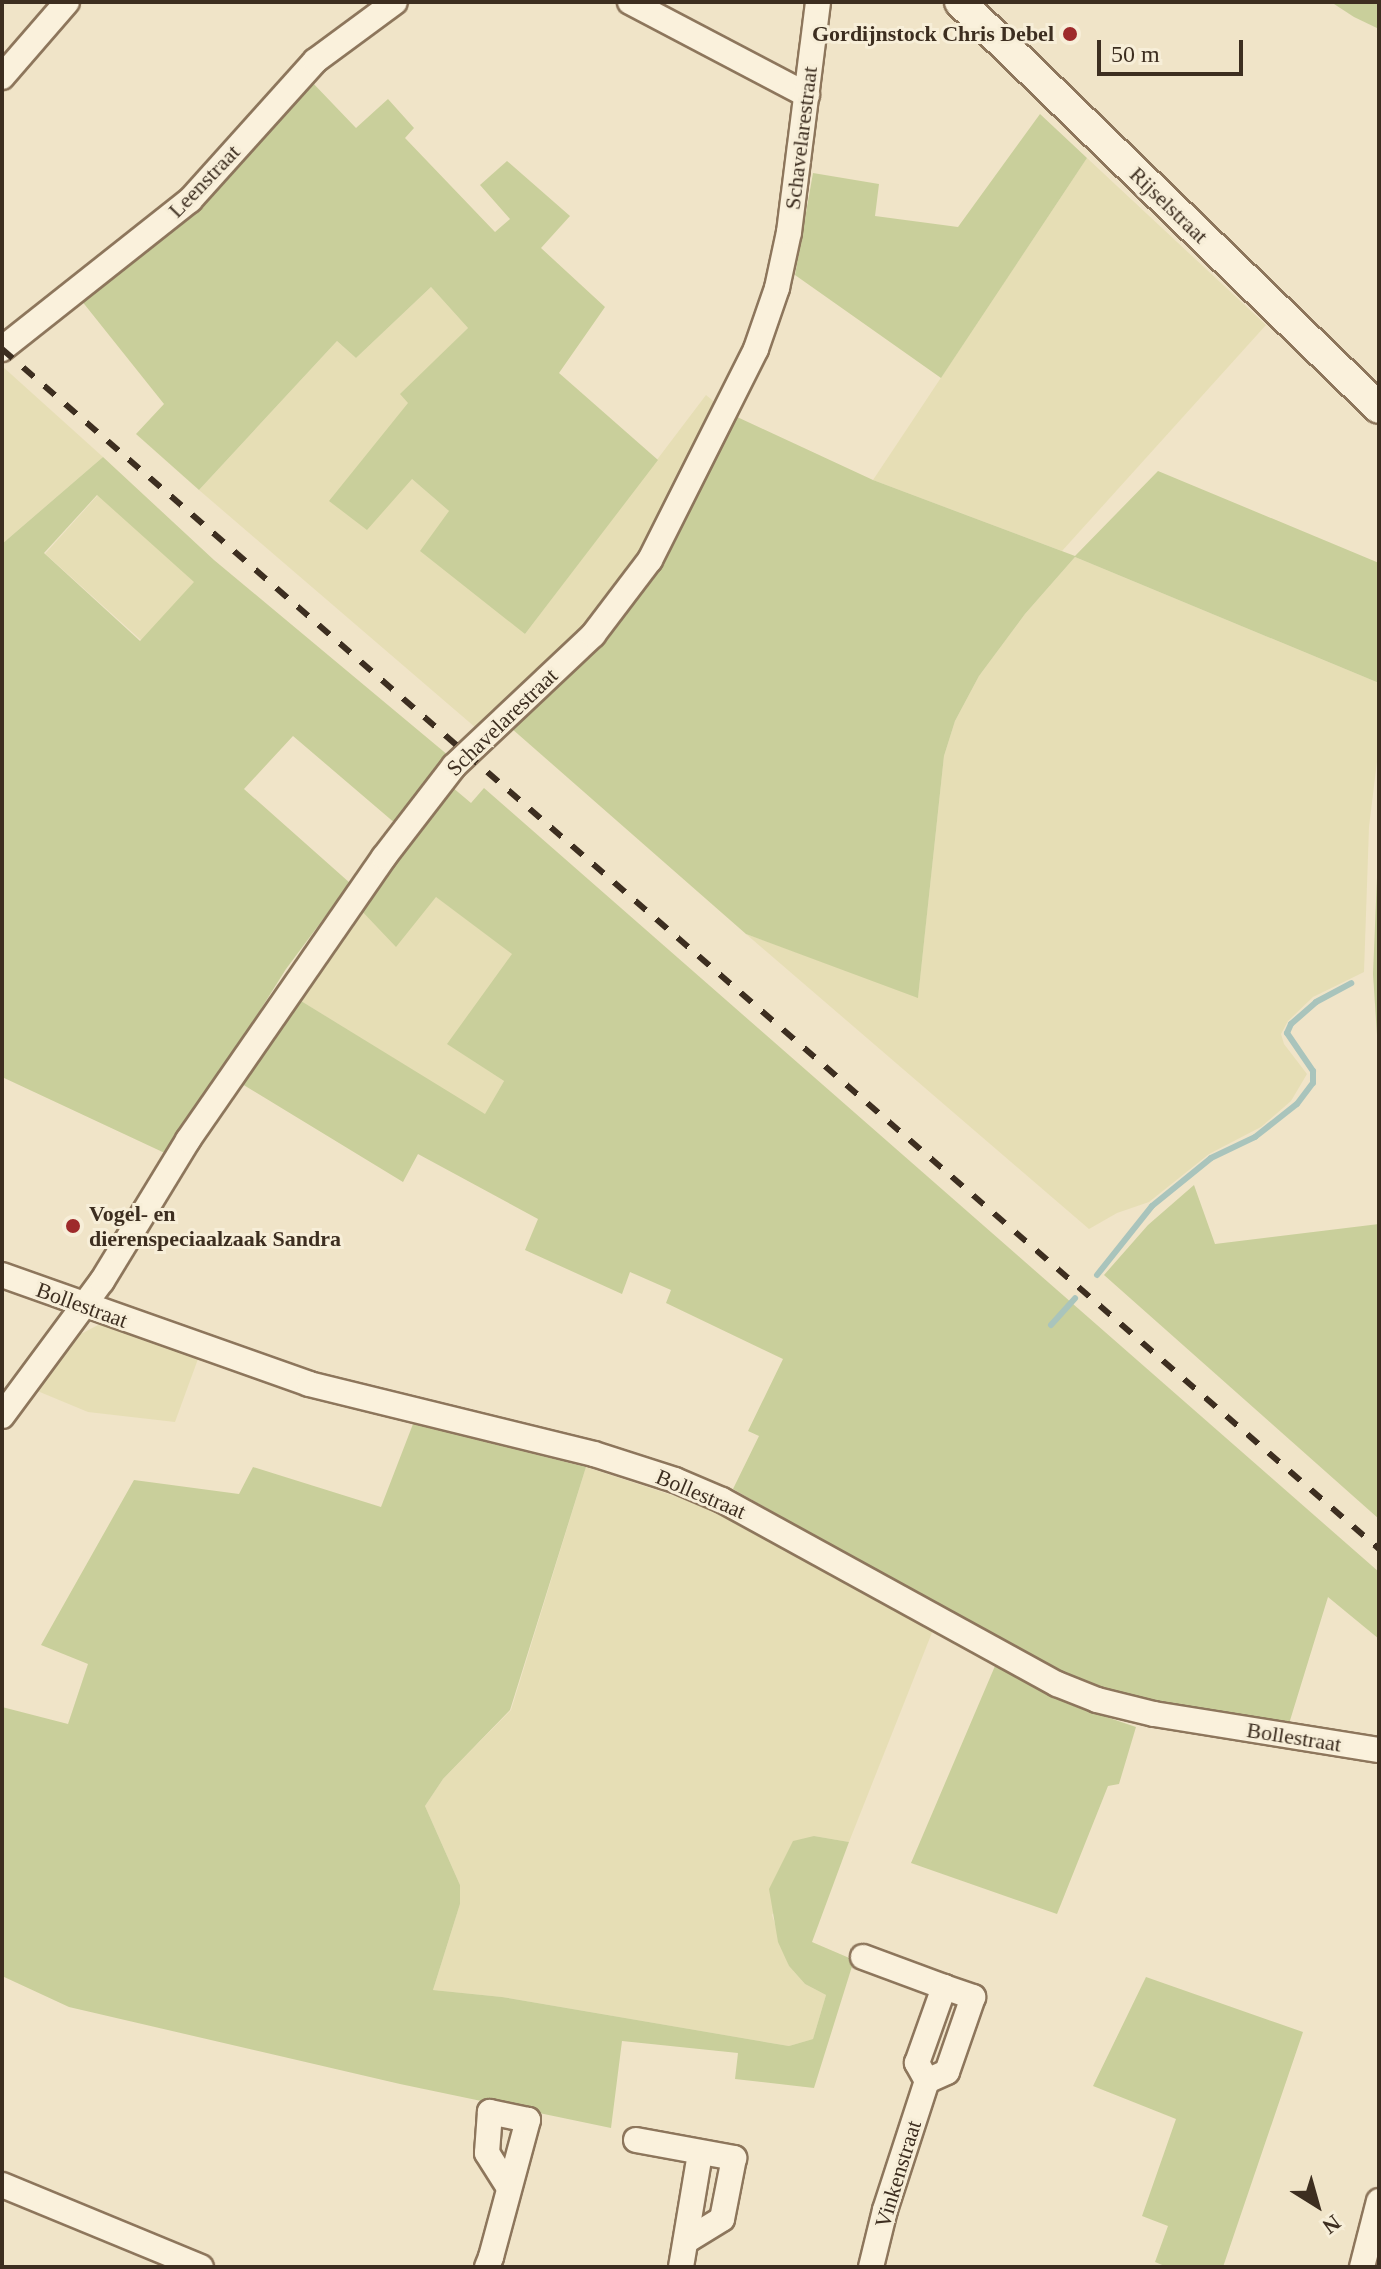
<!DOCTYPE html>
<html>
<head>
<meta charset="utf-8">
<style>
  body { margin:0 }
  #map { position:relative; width:1381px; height:2269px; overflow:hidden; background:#f0e4c8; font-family:Georgia,serif }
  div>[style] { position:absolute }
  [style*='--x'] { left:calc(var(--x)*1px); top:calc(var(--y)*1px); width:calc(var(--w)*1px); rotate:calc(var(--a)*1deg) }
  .farmland>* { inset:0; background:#e6deb5; transform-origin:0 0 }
  .green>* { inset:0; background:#c9cf9b }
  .stream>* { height:6px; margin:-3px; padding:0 3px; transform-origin:3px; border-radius:3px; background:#a9c4bc }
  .roads { filter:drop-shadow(2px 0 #8d765c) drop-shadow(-2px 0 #8d765c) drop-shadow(0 2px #8d765c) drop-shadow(0 -2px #8d765c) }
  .minor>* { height:24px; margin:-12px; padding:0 12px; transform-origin:12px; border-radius:12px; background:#faf1dc }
  .tertiary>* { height:30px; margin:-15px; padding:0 15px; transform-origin:15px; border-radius:15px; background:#faf1dc }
  .rail>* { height:6px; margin-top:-3px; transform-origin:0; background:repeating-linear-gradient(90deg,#3d2e20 0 14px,transparent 0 28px) }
  .dots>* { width:22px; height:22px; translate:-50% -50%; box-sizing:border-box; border:4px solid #f7eed8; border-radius:50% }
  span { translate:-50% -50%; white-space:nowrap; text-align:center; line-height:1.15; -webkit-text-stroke:6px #f7eed8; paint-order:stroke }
  .poi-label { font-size:22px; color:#3d2e20; font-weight:700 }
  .right { translate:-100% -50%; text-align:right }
  .left { translate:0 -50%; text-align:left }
  .street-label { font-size:22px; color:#3d2e20 }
  .frame { position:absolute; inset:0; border:4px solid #3d2e20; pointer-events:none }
  .north { position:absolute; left:1277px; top:2165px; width:80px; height:80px; -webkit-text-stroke:6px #f7eed8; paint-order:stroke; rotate:143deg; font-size:22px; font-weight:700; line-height:32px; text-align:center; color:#3d2e20 }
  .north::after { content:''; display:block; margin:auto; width:28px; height:36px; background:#3d2e20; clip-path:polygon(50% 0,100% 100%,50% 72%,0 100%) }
  .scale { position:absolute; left:1097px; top:40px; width:146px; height:36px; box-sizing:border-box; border:4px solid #3d2e20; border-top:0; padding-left:10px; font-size:24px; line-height:28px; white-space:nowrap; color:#3d2e20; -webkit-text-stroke:6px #f7eed8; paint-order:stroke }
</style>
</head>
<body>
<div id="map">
  <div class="farmland">
    <i style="clip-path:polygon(1087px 158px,1266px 325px,1062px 551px,873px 480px)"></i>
    <i style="clip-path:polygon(431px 287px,468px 328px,401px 394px,409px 403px,412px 479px,449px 511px,525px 634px,706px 395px,718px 405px,626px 578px,598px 614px,476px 728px,199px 490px,337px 341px,356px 358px)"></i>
    <i style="clip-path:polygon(2px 366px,103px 457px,2px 544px)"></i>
    <i style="left:98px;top:495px;width:130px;height:79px;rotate:42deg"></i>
    <i style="clip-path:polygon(1075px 557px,1379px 683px,1379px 745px,1369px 827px,1364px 972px,1313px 997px,1288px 1021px,1281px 1034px,1284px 1044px,1307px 1074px,1291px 1101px,1261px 1127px,1209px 1154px,1149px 1202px,1117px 1213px,1089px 1229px,746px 934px,918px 997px,944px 756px,955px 721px,979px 676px,1025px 614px)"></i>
    <i style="clip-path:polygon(435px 896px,513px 954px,448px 1044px,504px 1081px,485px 1115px,293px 996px,358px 907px)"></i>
    <i style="clip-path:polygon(100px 1324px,198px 1359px,175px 1422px,88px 1412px,35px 1390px,77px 1336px)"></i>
    <i style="clip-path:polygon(586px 1467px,699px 1504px,933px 1630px,849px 1842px,814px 1836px,772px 1915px,789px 1966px,805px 1984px,826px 1995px,813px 2039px,789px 2046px,502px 1997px,433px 1990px,460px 1904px,460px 1885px,425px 1806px,443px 1779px,511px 1710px)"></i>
  </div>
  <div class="green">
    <i style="clip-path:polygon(1331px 2px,1379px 2px,1379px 29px,1354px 17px)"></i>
    <i style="clip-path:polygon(310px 80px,356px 128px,388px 99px,414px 128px,405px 138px,495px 232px,510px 219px,480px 185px,507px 161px,570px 216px,541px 248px,605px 307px,559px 373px,658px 460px,525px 634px,420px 551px,449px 511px,412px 479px,367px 530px,329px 501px,408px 403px,400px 394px,468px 328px,431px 287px,356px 358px,337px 341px,199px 490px,136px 434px,164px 404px,81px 300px,166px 235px)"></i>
    <i style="clip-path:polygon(1040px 114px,1087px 158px,941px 378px,795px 275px,813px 173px,879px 184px,875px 216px,958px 227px)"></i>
    <i style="clip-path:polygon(735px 416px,873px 480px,1075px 556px,1158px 471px,1379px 563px,1379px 683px,1075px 557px,1025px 614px,979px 676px,955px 721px,944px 756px,918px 998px,746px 934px,511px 728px,608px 639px,642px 591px,679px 528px)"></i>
    <i style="clip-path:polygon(evenodd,103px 457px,214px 560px,449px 756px,396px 824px,293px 736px,244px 789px,350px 883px,286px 969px,169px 1155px,2px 1077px,2px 544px,103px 457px,97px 495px,194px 582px,140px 641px,44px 553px,97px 495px)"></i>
    <i style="clip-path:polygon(452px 787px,471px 803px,484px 788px,1379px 1572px,1379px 1639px,1328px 1597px,1288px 1727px,1196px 1713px,1096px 1685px,1035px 1661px,733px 1489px,759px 1436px,748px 1431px,783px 1359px,666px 1303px,671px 1290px,630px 1272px,622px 1294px,525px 1250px,538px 1219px,418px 1154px,403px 1182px,237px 1081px,293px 996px,485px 1114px,504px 1081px,447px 1044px,512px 954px,436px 897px,396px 947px,358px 907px)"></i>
    <i style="clip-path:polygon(1379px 829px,1379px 1065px,1373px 974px)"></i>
    <i style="clip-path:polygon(1194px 1185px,1215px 1244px,1379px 1224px,1379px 1519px,1104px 1275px,1148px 1225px)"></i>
    <i style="clip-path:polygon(413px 1424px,586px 1467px,510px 1710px,443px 1779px,425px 1806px,460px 1885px,460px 1904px,433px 1990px,502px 1997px,789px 2046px,813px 2039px,826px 1995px,805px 1984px,789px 1966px,778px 1942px,769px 1889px,793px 1841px,814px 1836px,849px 1842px,812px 1942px,854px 1960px,814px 2088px,735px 2079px,738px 2053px,622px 2041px,611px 2128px,400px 2084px,69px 2007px,2px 1976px,2px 1707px,68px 1724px,88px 1664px,41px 1645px,134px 1480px,239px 1494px,253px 1467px,381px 1507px)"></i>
    <i style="clip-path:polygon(995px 1666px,1074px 1706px,1136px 1727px,1119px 1784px,1108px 1786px,1057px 1914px,911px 1863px)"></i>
    <i style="clip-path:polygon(1146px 1977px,1303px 2032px,1223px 2267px,1167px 2267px,1155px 2262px,1168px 2226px,1142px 2216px,1176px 2119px,1093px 2086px)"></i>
  </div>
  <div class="stream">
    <i style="--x:1097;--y:1275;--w:88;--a:-51.4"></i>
    <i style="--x:1152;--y:1206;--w:76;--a:-39.1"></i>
    <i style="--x:1211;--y:1158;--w:49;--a:-25.5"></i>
    <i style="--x:1255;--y:1137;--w:53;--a:-38.2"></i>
    <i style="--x:1297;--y:1104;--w:26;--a:-53"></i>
    <i style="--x:1313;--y:1083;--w:12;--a:-90"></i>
    <i style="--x:1313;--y:1071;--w:46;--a:-124.4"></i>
    <i style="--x:1287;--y:1033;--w:10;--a:-66"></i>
    <i style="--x:1291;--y:1024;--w:33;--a:-41"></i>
    <i style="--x:1316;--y:1002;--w:40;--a:-28"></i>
    <i style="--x:1051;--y:1325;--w:36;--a:-48"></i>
  </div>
  <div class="roads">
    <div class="minor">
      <i style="--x:630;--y:2;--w:200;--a:27.7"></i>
      <i style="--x:2;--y:77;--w:99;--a:-49.1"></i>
      <i style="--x:2;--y:349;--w:240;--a:-38.4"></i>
      <i style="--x:190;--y:200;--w:187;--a:-48"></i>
      <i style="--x:315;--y:61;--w:99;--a:-36.4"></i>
      <i style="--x:2;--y:1275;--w:326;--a:19.5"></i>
      <i style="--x:309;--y:1384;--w:293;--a:13.8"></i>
      <i style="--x:594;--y:1454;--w:85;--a:17.8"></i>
      <i style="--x:675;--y:1480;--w:51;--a:23.1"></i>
      <i style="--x:722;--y:1500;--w:382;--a:28.8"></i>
      <i style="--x:1057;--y:1684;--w:43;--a:21.8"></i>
      <i style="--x:1097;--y:1700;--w:59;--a:13.8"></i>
      <i style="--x:1154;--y:1714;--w:228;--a:9.1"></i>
      <i style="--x:2;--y:1416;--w:168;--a:-53.5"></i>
      <i style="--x:102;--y:1281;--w:165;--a:-58.6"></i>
      <i style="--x:188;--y:1140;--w:344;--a:-55.3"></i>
      <i style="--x:384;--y:857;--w:115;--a:-52.4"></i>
      <i style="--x:454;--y:766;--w:191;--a:-43.3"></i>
      <i style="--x:593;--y:635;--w:94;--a:-52.8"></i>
      <i style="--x:650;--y:560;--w:236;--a:-63.3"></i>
      <i style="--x:756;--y:349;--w:65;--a:-71"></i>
      <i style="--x:777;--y:288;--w:57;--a:-77.9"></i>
      <i style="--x:789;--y:232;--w:232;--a:-82.8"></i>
      <i style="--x:863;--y:1957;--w:86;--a:20.3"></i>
      <i style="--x:636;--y:2140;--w:100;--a:10.4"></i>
      <i style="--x:734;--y:2158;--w:62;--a:101.1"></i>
      <i style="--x:722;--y:2219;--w:42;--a:148.6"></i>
      <i style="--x:2;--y:2185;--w:215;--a:22.4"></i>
      <i style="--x:487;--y:2267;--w:11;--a:-68"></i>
      <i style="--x:491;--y:2257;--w:142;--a:-74.9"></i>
      <i style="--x:528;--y:2120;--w:39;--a:-168"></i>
      <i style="--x:490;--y:2112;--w:41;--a:94.2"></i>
      <i style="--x:487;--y:2153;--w:41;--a:57.8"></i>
      <i style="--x:681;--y:2267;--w:115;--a:-80.5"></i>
      <i style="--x:871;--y:2267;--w:59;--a:-76.2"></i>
      <i style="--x:885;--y:2210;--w:136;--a:-72"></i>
      <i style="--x:927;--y:2081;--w:21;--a:-119"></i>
      <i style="--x:917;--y:2063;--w:81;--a:-70.4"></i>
      <i style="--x:944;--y:1987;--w:31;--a:19"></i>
      <i style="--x:973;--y:1997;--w:79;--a:109.1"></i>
      <i style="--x:947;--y:2072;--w:22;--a:156"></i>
      <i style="--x:1362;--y:2267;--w:68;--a:-75.6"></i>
    </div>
    <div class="tertiary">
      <i style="--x:960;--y:2;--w:583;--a:44.1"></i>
    </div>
  </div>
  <div class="rail">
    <i style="--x:2;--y:349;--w:1827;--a:41.07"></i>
  </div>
  <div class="dots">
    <i style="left:1070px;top:34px;background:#9e2a2b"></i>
    <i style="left:73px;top:1226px;background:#9e2a2b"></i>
  </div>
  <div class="poi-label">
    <span class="right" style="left:1054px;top:34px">Gordijnstock Chris Debel</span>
    <span class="left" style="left:89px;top:1226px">Vogel- en<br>dierenspeciaalzaak Sandra</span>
  </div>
  <div class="street-label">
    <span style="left:801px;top:138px;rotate:-83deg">Schavelarestraat</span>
    <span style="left:204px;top:181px;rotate:-46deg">Leenstraat</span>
    <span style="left:1169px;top:205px;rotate:44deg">Rijselstraat</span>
    <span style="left:502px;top:722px;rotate:-44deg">Schavelarestraat</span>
    <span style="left:82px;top:1305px;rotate:20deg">Bollestraat</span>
    <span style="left:701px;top:1494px;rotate:23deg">Bollestraat</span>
    <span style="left:1294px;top:1737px;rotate:9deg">Bollestraat</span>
    <span style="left:898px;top:2174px;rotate:-73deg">Vinkenstraat</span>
  </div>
  <div class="frame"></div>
  <div class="north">N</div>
  <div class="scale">50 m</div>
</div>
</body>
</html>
